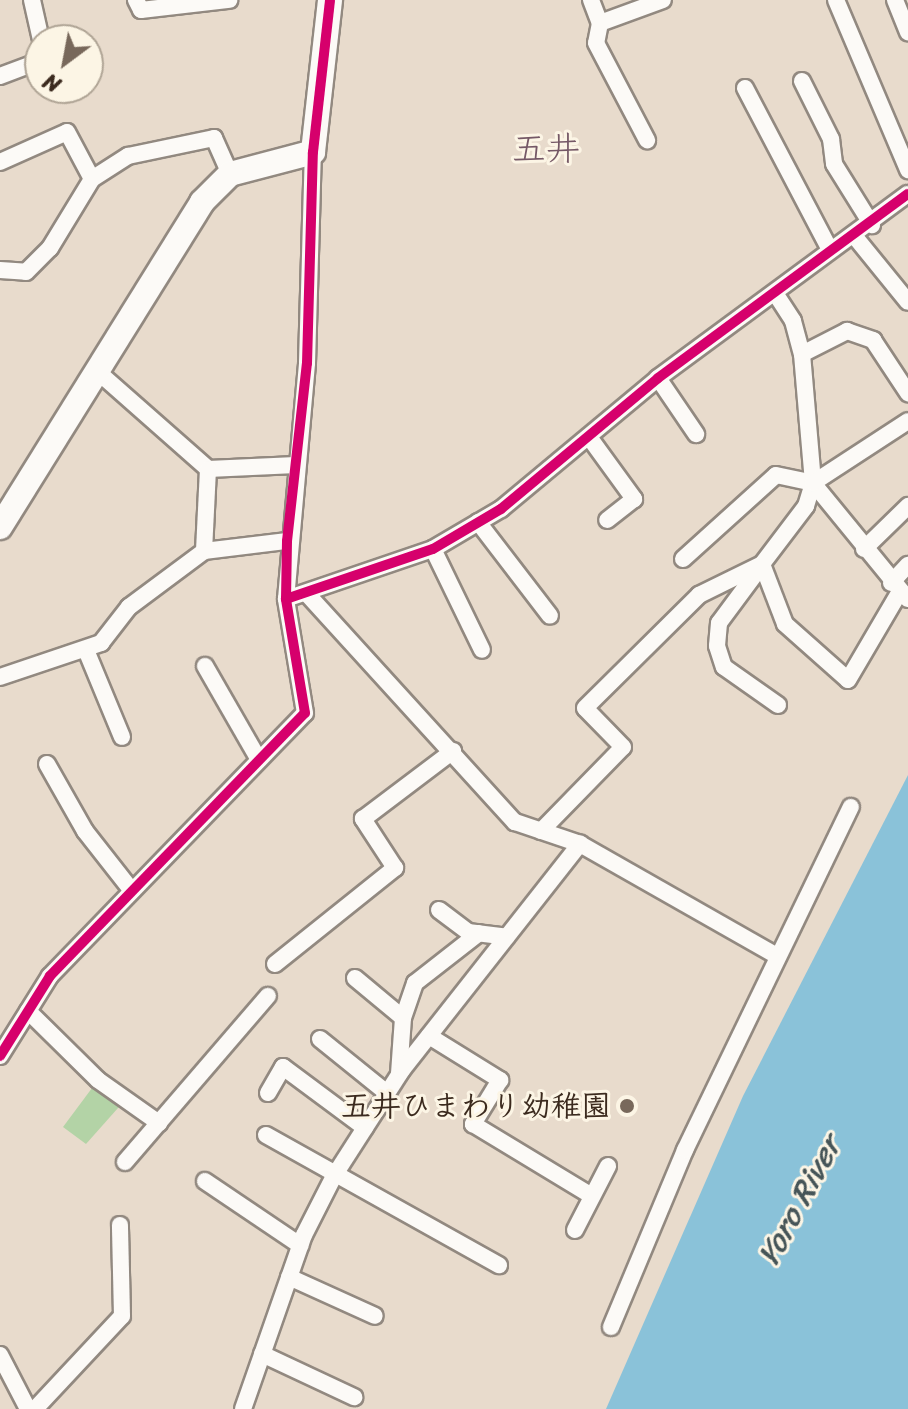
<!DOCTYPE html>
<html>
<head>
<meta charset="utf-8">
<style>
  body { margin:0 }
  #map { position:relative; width:908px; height:1409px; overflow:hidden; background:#e8dbcc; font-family:Sriracha,"Klee One",sans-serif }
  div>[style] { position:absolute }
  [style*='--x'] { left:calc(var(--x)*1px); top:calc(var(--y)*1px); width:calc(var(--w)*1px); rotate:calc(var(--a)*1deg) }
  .green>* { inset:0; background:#b3d3a6 }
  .water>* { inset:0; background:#8ac2d9 }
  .roads { filter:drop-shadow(2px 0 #928980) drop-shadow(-2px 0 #928980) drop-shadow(0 2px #928980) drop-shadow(0 -2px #928980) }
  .street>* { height:16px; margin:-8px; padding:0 8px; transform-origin:8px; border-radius:8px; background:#fcfaf7 }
  .secondary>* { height:24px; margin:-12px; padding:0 12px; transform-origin:12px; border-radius:12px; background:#fcfaf7 }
  .cycleway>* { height:10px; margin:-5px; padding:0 5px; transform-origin:5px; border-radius:5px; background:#d6006c }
  .dots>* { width:22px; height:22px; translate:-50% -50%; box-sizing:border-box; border:4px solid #fcf5e5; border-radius:50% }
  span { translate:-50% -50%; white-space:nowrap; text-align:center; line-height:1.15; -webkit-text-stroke:6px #fcf5e5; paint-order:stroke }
  .poi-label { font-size:30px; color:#3b2a1e; font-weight:700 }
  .right { translate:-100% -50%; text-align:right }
  .water-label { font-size:32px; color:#465558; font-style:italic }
  .quarter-label { font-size:34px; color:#755866 }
  .north { position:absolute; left:24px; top:24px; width:80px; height:80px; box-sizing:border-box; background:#fcf5e5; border:2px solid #afa495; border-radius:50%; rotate:212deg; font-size:22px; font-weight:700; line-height:32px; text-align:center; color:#3b2a1e }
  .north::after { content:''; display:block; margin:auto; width:28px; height:36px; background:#78685b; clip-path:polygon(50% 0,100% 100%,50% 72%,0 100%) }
</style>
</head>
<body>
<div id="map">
  <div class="green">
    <i style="clip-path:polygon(98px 1080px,126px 1099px,86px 1144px,63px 1127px)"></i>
  </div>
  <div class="water">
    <i style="clip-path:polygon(908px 775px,908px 1409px,606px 1409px,743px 1096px)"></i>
  </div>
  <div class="roads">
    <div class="street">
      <i style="--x:32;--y:0;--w:41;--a:77.3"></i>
      <i style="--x:136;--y:0;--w:11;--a:63"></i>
      <i style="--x:141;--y:10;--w:89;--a:-6.5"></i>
      <i style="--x:591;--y:0;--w:25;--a:69"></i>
      <i style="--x:600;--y:23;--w:20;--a:101"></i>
      <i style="--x:596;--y:43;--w:110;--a:62.3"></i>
      <i style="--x:836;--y:0;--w:185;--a:67"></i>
      <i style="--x:895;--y:0;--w:35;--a:68"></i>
      <i style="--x:600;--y:23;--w:67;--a:-20.1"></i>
      <i style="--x:0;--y:76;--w:43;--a:-20.6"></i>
      <i style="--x:802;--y:81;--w:65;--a:63.4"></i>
      <i style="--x:831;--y:139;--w:25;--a:83"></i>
      <i style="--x:834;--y:164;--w:72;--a:58.1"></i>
      <i style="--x:745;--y:88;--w:183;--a:62.3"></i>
      <i style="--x:0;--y:162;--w:73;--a:-24.1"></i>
      <i style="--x:67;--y:132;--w:53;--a:62"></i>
      <i style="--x:856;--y:238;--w:82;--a:50.9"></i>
      <i style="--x:0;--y:270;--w:26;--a:4"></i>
      <i style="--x:26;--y:272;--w:34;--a:-45"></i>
      <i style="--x:50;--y:248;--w:81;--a:-58.7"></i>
      <i style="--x:92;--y:179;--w:43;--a:-32.6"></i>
      <i style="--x:128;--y:156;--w:88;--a:-11.8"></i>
      <i style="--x:214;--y:138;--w:39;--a:66"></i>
      <i style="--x:775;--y:293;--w:33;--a:57"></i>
      <i style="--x:793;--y:321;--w:34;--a:75"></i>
      <i style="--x:802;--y:354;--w:129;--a:85.1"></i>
      <i style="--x:813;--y:483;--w:150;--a:50.7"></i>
      <i style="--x:802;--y:354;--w:51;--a:-27.1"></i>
      <i style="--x:847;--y:331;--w:28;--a:19"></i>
      <i style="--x:873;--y:340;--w:64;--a:56.6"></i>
      <i style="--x:97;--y:371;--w:148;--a:41.4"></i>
      <i style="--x:208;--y:469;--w:88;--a:-2.6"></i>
      <i style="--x:658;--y:378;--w:68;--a:55.8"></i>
      <i style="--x:589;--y:437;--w:77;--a:54"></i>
      <i style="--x:634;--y:499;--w:34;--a:142"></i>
      <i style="--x:478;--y:522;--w:118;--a:52.5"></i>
      <i style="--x:433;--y:549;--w:112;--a:64.1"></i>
      <i style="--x:864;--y:549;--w:62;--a:-44.3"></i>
      <i style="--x:204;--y:551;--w:82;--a:-87.2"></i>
      <i style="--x:683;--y:559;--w:125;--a:-42.1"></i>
      <i style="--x:776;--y:475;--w:38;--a:12"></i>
      <i style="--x:762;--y:564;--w:64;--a:69"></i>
      <i style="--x:785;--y:624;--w:84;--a:41.6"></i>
      <i style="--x:848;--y:680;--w:101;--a:-59.6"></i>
      <i style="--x:759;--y:569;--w:67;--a:126.5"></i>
      <i style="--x:719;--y:623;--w:23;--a:95"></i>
      <i style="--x:717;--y:646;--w:22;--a:72"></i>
      <i style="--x:724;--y:667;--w:66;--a:35.1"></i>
      <i style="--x:891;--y:583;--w:25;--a:-47"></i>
      <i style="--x:309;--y:596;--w:306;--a:47.7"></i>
      <i style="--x:515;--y:822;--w:69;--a:18.7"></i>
      <i style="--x:580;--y:844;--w:224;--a:29.6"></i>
      <i style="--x:286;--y:599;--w:155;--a:-18.8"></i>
      <i style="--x:433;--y:549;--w:79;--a:-30.5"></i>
      <i style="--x:501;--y:509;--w:204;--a:-39.8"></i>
      <i style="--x:658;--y:378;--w:310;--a:-36.4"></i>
      <i style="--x:86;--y:650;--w:94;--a:67.5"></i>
      <i style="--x:205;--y:666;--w:108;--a:60.1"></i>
      <i style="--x:0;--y:677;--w:107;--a:-18.6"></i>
      <i style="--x:101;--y:643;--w:46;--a:-52.1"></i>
      <i style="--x:129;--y:607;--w:94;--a:-36.7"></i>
      <i style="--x:204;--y:551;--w:84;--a:-6.9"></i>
      <i style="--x:47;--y:764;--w:77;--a:60.4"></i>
      <i style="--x:85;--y:831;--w:76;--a:51.9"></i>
      <i style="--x:541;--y:831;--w:117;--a:-45.7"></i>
      <i style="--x:623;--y:747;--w:54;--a:-134.3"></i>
      <i style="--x:585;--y:708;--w:161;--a:-44.7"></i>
      <i style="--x:699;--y:595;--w:70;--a:-26.2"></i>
      <i style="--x:762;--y:564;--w:73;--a:-52.8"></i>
      <i style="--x:806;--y:506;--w:24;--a:-73"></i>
      <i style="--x:813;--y:483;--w:113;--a:-33.1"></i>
      <i style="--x:439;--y:910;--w:36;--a:37"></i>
      <i style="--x:468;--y:932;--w:39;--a:7"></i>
      <i style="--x:275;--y:964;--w:154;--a:-38.7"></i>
      <i style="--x:395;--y:868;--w:59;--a:-123.1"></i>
      <i style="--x:363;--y:819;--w:113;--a:-37.1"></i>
      <i style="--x:355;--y:978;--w:62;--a:39.8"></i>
      <i style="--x:403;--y:1018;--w:56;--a:94.1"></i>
      <i style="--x:28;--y:1011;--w:98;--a:44.6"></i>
      <i style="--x:98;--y:1080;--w:75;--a:35.2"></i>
      <i style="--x:403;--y:1018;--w:37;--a:-71"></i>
      <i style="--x:415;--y:983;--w:81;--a:-38"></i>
      <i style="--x:429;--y:1036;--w:84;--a:31.8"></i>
      <i style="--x:500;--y:1080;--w:52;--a:121.5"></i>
      <i style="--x:473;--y:1124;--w:139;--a:31.2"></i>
      <i style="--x:320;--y:1039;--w:86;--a:38.9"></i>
      <i style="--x:0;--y:1056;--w:94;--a:-58"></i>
      <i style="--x:50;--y:976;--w:366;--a:-45.9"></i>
      <i style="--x:305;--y:713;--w:116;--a:-99.5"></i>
      <i style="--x:286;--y:599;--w:237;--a:-84.9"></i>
      <i style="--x:307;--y:363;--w:211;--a:-88.4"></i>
      <i style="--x:268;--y:1093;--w:30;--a:-60"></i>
      <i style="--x:283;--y:1067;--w:102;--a:36.6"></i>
      <i style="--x:266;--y:1135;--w:267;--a:29.2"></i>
      <i style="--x:125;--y:1162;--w:219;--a:-49.3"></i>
      <i style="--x:205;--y:1181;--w:115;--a:34"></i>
      <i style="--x:575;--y:1230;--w:72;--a:-62.7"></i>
      <i style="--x:289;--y:1277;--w:94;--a:24.4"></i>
      <i style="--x:611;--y:1327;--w:192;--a:-67.3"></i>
      <i style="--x:685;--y:1150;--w:381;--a:-64.2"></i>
      <i style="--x:262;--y:1354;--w:102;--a:25.1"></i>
      <i style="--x:0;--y:1355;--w:61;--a:62.6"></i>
      <i style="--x:35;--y:1409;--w:127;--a:-46.9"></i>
      <i style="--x:122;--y:1316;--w:91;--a:-91.3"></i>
      <i style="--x:243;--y:1409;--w:184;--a:-70.7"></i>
      <i style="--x:304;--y:1235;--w:66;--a:-63"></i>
      <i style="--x:334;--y:1176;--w:126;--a:-57.3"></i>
      <i style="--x:402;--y:1070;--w:288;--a:-51.8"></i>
    </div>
    <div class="secondary">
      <i style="--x:0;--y:527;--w:383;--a:-58.1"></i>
      <i style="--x:202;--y:202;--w:40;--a:-45"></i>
      <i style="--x:230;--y:174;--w:86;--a:-14.8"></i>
      <i style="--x:313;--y:152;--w:153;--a:-83.6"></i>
    </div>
  </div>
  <div class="cycleway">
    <i style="--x:286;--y:599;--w:155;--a:-18.8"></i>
    <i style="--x:433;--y:549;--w:79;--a:-30.5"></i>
    <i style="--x:501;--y:509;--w:204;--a:-39.8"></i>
    <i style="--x:658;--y:378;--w:310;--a:-36.4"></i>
    <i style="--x:0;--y:1056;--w:94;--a:-58"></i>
    <i style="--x:50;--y:976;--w:366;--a:-45.9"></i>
    <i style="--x:305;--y:713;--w:116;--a:-99.5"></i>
    <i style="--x:286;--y:599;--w:58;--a:-89"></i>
    <i style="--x:287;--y:541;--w:179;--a:-83.6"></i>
    <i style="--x:307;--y:363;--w:211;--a:-88.4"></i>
    <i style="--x:313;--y:152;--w:153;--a:-83.6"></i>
  </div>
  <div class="dots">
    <i style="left:627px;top:1106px;background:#78685b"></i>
  </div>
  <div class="poi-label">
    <span class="right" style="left:611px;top:1106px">五井ひまわり幼稚園</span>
  </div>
  <div class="water-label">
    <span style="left:800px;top:1201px;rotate:-62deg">Yoro River</span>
  </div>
  <div class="quarter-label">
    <span style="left:546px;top:150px">五井</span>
  </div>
  <div class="north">N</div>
</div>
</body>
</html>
